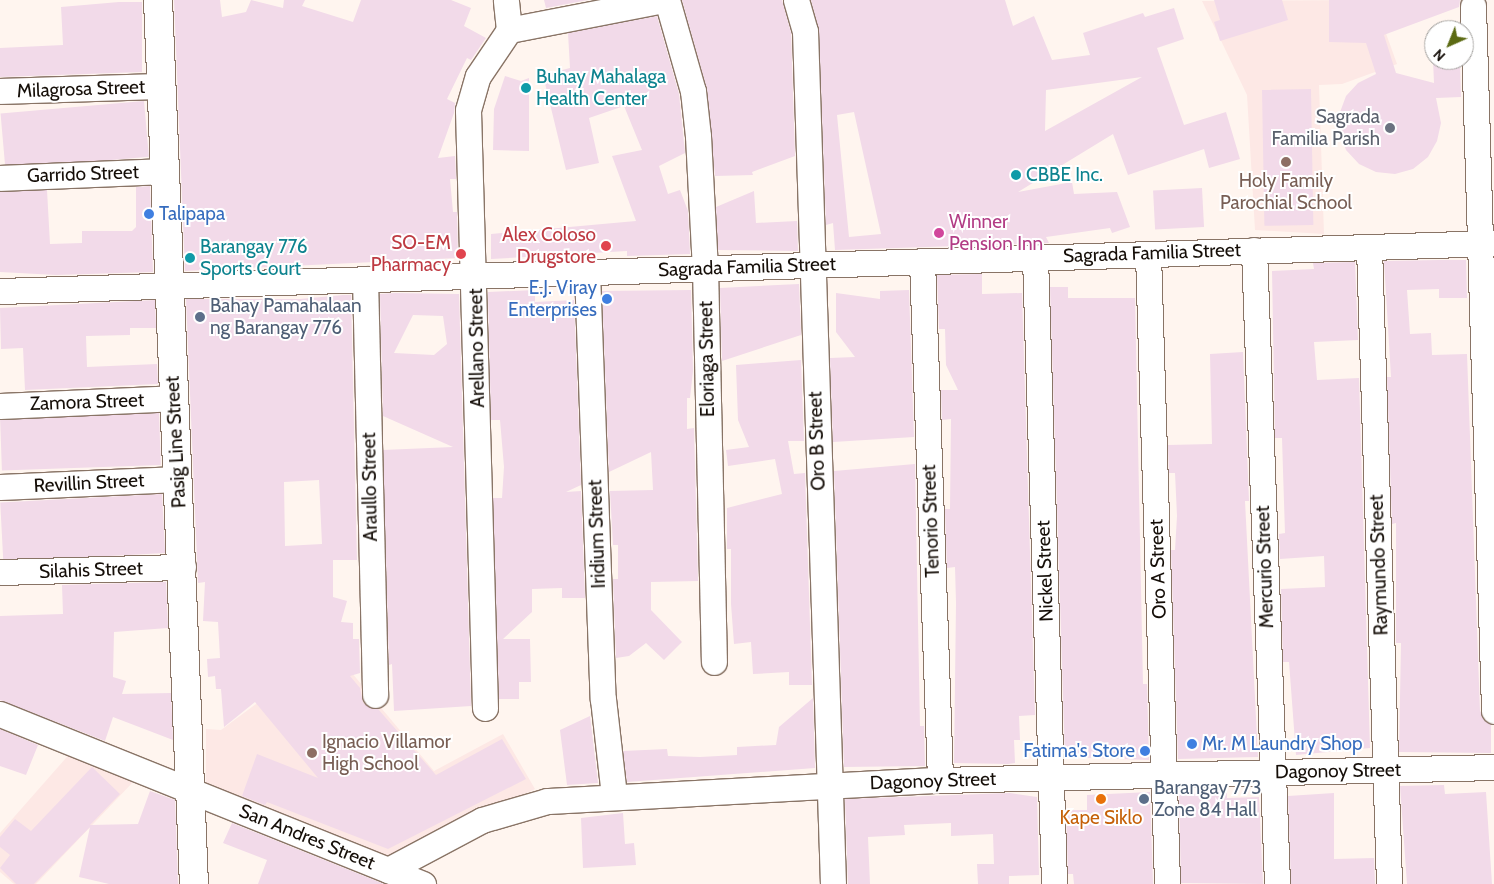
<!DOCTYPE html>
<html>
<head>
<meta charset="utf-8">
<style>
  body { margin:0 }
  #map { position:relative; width:1494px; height:884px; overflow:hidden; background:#fff5ef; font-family:Cabin,sans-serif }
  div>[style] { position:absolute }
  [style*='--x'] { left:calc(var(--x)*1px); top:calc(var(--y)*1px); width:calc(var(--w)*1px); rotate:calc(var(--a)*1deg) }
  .education>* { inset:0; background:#fde8e5 }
  .building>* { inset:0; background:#f2dae9; transform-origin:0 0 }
  .roads { filter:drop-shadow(1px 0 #897466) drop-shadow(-1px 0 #897466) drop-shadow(0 1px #897466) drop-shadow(0 -1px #897466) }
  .minor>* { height:25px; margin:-12.5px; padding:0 12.5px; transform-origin:12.5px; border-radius:12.5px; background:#fff }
  .major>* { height:28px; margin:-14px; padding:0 14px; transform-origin:14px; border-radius:14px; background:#fff }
  .dots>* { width:14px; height:14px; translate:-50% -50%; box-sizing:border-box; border:2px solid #fff; border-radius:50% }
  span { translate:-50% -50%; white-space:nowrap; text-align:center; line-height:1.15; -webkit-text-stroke:4px #fff; paint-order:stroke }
  .culture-label { font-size:19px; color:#0d838f }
  .left { translate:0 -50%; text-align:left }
  .street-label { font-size:19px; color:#150e08 }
  .worship-label { font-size:19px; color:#5b616d }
  .right { translate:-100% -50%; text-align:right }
  .education-label { font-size:19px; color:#785e54 }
  .shop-label { font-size:19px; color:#366cbe }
  .hotel-label { font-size:19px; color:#b23c85 }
  .health-label { font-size:19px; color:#be3a42 }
  .service-label { font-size:19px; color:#4e5e75 }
  .food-label { font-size:19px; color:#c56008 }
  .north { position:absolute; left:1424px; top:20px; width:50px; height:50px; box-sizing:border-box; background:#fff; border:1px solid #a19f9c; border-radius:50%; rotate:224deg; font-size:14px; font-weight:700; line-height:20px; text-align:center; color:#150e08 }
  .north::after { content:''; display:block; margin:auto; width:18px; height:22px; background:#5c6a13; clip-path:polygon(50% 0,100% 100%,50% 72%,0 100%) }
</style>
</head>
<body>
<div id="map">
  <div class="education">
    <i style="clip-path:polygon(1374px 0,1397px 64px,1342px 84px,1319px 85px,1324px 234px,1255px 230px,1247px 95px,1202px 1px)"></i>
    <i style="clip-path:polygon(331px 648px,434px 771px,503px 734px,535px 789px,384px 862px,206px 789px,206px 729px,221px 730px)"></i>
    <i style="clip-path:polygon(73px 750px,134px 781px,36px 884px,14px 884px,0 872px,0 833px)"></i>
  </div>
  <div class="building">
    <i style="clip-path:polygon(174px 0,220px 0,222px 17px,246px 12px,251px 0,283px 8px,284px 0,305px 0,302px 6px,353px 22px,361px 0,451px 0,471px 8px,464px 26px,486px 38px,471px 60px,467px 58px,447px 99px,455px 103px,454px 113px,438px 158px,455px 156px,456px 179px,450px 179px,453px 212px,457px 212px,458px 258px,185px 271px)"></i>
    <i style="clip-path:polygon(544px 0,588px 0,546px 8px)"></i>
    <i style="clip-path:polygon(682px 0,782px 0,791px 33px,795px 156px,752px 172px,753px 175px,715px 176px,707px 89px)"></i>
    <i style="clip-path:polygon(evenodd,811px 0,1005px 0,1013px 26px,1034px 16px,1052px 60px,1090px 55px,1083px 33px,1143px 13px,1145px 17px,1174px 8px,1184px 39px,1157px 48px,1184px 125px,1226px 112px,1240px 159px,1209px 168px,1204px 149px,1128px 175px,1113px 134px,1018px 192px,1072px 182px,1074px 194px,1117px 192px,1130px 227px,1112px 233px,1110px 228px,1046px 237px,1049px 243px,835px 250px,833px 223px,826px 225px,819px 30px,811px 0,1142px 77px,1045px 131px,1046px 90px,1142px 77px,811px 0,854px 112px,881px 234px,849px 237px,837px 115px,854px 112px)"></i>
    <i style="clip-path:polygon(1214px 0,1282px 0,1288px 20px,1220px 41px,1214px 22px,1220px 20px)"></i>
    <i style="clip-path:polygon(1329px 0,1460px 0,1459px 7px,1381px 36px,1384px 35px,1396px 73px,1434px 83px,1433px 60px,1460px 60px,1461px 97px,1436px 98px,1441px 123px,1437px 141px,1428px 157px,1413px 169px,1395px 174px,1376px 172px,1359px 164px,1346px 150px,1336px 123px,1346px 96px,1358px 83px,1376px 74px,1366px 43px,1329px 42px)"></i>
    <i style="clip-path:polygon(119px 2px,142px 2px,142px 72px,0 77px,0 48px,63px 45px,61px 7px)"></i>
    <i style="clip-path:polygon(657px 16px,679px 94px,685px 153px,659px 166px,668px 194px,680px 190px,688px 211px,690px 254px,627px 256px,627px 251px,491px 259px,491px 234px,636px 221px,612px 156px,642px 150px,624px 106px,589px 118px,599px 163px,566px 170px,543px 75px,570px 68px,568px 33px)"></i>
    <i style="clip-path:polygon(505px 76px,521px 81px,529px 78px,529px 151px,493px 150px,494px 109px)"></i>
    <i style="left:1311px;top:89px;width:136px;height:49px;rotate:89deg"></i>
    <i style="left:144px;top:101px;width:56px;height:144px;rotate:85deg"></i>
    <i style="clip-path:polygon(150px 186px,153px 272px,56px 275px,0 272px,0 192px,47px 190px,50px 244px,82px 243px,82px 231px,132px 231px,136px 227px,136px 187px)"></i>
    <i style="left:1202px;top:188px;width:39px;height:49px;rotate:87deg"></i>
    <i style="clip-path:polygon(754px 191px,756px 223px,797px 221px,798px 251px,718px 250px,716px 207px)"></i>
    <i style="clip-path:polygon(1439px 260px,1466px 260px,1467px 298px,1439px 298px,1439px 289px,1407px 290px,1410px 334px,1431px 333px,1432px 355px,1467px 354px,1480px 711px,1491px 725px,1491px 753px,1399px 752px,1401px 643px,1396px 643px,1396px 523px,1392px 524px,1387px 377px,1391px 377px,1384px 261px)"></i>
    <i style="clip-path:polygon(1355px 262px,1358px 340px,1314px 342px,1317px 380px,1359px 378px,1370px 748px,1296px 755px,1289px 662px,1283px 662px,1281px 589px,1325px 587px,1324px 556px,1280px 559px,1279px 534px,1285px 533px,1283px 471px,1282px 438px,1275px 438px,1272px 271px,1314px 269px,1313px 263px)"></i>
    <i style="clip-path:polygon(982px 274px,982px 294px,1022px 293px,1035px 715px,1019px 716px,1020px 740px,1014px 740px,1015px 763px,1008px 764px,954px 763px,956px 603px,955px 567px,947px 568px,945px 509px,950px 509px,951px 419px,942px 420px,941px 390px,958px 390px,946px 365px,945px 329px,939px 329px,937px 275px)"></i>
    <i style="clip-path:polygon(799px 284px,801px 335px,722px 361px,720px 288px)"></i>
    <i style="clip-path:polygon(1050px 287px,1068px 287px,1068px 298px,1135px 298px,1143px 684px,1147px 684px,1149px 760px,1065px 757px)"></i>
    <i style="clip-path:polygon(535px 290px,535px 302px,574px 300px,581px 485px,566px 492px,581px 491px,585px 598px,562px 598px,562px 588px,532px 589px,532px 612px,503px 639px,530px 639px,531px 682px,519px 682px,519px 699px,499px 699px,493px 498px,502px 498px,504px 467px,500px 420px,491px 420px,488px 292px)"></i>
    <i style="clip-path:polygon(691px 290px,693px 371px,690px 398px,687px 398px,687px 429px,694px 428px,698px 581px,651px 582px,651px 610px,682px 642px,664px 660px,646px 643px,629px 656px,616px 658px,613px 579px,618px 579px,618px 545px,613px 545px,610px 491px,653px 490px,651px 452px,609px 472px,602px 291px)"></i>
    <i style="clip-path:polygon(909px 290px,914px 437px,833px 442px,830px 358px,855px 357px,836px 332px,836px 293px,880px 299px,880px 291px)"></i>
    <i style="clip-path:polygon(evenodd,395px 293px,459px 294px,471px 706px,394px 711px,392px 664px,389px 665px,383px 450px,453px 447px,383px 416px,380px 294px,395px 293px,413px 315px,443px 316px,447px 344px,434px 355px,394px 353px,413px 315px)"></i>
    <i style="clip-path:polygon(evenodd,343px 295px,351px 295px,357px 560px,333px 560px,333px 597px,347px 601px,341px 622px,353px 623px,353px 639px,359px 639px,360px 673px,350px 676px,360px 688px,363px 703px,378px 709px,436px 775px,502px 739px,526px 779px,388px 849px,267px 802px,265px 805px,242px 796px,257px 754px,318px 778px,255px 702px,224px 727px,221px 689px,216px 689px,215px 676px,208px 677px,207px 659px,220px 658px,218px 622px,203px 621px,205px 582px,198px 583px,186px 299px,300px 299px,343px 295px,319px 480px,322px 544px,285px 546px,284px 482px,319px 480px)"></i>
    <i style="clip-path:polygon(155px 300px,156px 328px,130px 328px,130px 335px,86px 336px,87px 367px,157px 364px,158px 384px,25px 390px,23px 348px,1px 349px,0 308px)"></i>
    <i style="clip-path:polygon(1243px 352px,1249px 501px,1245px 501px,1258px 757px,1178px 759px,1171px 550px,1175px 550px,1177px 516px,1175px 473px,1169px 473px,1168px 445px,1212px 444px,1210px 354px)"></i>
    <i style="clip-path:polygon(801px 360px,804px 441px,788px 441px,794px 474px,805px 473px,812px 685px,789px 685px,789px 672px,753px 674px,751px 642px,734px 644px,731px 604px,731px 549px,727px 549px,727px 508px,782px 494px,775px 459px,728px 466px,726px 450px,749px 447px,738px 420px,736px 365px)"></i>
    <i style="left:159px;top:413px;width:52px;height:159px;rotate:88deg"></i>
    <i style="clip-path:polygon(915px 464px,920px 726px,924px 726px,925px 766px,844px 767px,834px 471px)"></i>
    <i style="left:162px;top:494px;width:59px;height:162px;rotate:87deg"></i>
    <i style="clip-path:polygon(166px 582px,168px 628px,114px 632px,113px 677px,126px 681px,122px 694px,171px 693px,173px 740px,113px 717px,105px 741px,0 700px,0 616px,63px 614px,62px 585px)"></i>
    <i style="clip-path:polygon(813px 698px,815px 768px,627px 782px,623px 751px,667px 749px,668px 756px,700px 757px,737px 755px,737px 747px,776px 745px,779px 727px)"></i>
    <i style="clip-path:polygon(590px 716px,598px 783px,567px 785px,560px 730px)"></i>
    <i style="clip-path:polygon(0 729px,38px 745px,26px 775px,0 766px)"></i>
    <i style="clip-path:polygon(92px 767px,120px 794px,90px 825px,138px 824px,150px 791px,175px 800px,178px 884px,109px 884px,79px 877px,90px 827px,34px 884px,16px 884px,0 868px,10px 855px,0 847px,0 837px,15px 819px,31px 831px)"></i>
    <i style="clip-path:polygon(1444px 785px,1445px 794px,1486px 792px,1492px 884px,1407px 884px,1400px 786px)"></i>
    <i style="clip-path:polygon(1150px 792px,1153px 884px,1074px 884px,1073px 874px,1068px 874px,1066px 810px,1087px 810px,1087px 795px)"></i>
    <i style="clip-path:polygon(1010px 793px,1037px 797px,1039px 875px,1009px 876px,1009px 884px,978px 884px,977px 864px,994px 864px,993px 834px,951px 836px,951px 823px,904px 825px,905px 835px,868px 837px,870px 884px,848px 884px,845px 799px)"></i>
    <i style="clip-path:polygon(1227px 793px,1227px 798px,1259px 797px,1263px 884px,1181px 883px,1179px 794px)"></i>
    <i style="clip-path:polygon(1334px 793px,1334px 859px,1374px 858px,1375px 884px,1291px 884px,1288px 796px)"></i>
    <i style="clip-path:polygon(623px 813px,625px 844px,634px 843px,636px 865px,583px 868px,581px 818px)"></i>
    <i style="clip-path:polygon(232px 823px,384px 884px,258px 884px,267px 860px,223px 843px)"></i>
  </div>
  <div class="roads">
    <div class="minor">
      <i style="--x:667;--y:0;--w:95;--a:74.1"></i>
      <i style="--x:693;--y:91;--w:45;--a:83.7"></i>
      <i style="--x:698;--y:136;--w:132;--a:87"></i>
      <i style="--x:705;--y:268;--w:394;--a:88.7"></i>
      <i style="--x:796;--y:0;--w:32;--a:74"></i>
      <i style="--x:805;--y:31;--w:853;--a:88.12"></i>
      <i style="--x:1473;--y:6;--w:705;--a:88.29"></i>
      <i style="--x:509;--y:30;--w:158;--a:-11"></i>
      <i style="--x:0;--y:91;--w:162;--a:-1.8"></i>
      <i style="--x:0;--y:178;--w:165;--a:-2.4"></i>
      <i style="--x:1369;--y:247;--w:637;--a:88.2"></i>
      <i style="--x:1254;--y:250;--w:634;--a:87.92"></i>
      <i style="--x:1148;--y:254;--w:630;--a:88.27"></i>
      <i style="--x:1035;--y:257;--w:627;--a:88.26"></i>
      <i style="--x:922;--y:261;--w:519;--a:88.01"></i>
      <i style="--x:587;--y:272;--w:427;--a:87.9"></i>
      <i style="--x:603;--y:699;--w:98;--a:83.5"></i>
      <i style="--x:365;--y:279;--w:416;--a:88.6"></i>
      <i style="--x:0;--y:291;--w:1495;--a:-1.84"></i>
      <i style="--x:0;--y:406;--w:173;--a:-2.6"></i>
      <i style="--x:0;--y:487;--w:178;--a:-2.6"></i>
      <i style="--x:0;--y:572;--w:183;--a:-1.6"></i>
      <i style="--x:485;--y:708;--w:598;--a:-91.63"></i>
      <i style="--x:468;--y:110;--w:35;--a:-74"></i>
      <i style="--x:478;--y:76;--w:55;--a:-56"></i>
      <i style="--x:509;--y:30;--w:30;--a:-96"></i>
      <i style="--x:0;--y:714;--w:456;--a:21.9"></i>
      <i style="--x:388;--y:870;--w:106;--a:-28"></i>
      <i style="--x:482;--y:820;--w:68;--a:-16.3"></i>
      <i style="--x:547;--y:801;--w:394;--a:-3.1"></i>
      <i style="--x:940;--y:780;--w:554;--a:-1.34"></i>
    </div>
    <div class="major">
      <i style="--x:158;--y:0;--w:885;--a:87.67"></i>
    </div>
  </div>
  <div class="dots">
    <i style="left:526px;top:88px;background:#0f9aa8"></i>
    <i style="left:1390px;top:128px;background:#6b7280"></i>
    <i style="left:1286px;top:162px;background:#8d6e63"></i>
    <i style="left:1016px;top:175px;background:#0f9aa8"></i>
    <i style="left:149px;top:214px;background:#3f7fe0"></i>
    <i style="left:939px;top:233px;background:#d1479c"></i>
    <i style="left:606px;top:246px;background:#e0444e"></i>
    <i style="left:461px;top:254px;background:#e0444e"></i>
    <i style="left:190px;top:258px;background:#0f9aa8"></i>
    <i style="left:607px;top:299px;background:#3f7fe0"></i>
    <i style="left:200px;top:317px;background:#5c6f8a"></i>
    <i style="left:1192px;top:744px;background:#3f7fe0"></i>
    <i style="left:1145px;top:751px;background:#3f7fe0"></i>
    <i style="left:312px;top:753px;background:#8d6e63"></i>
    <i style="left:1101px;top:799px;background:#e8710a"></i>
    <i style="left:1144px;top:799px;background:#5c6f8a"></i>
  </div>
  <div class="culture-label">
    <span class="left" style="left:536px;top:88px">Buhay Mahalaga<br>Health Center</span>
    <span class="left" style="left:1026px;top:175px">CBBE Inc.</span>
    <span class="left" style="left:200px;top:258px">Barangay 776<br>Sports Court</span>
  </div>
  <div class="street-label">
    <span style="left:81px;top:89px;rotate:-2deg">Milagrosa Street</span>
    <span style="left:83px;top:174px;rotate:-2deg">Garrido Street</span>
    <span style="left:1152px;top:253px;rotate:-2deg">Sagrada Familia Street</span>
    <span style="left:747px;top:267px;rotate:-2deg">Sagrada Familia Street</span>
    <span style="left:477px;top:348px;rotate:-91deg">Arellano Street</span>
    <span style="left:707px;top:359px;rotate:-91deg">Eloriaga Street</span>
    <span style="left:87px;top:402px;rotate:-2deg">Zamora Street</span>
    <span style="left:817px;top:441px;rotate:-92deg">Oro B Street</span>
    <span style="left:176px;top:442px;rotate:-93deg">Pasig Line Street</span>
    <span style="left:89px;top:483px;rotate:-3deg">Revillin Street</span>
    <span style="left:370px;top:487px;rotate:-91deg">Araullo Street</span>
    <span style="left:931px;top:521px;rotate:-92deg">Tenorio Street</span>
    <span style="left:597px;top:534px;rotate:-92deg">Iridium Street</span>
    <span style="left:1379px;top:565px;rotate:-92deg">Raymundo Street</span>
    <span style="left:1265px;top:567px;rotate:-92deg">Mercurio Street</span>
    <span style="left:1158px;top:569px;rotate:-92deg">Oro A Street</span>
    <span style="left:91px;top:570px;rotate:-2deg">Silahis Street</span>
    <span style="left:1045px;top:571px;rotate:-92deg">Nickel Street</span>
    <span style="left:1338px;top:771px;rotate:-1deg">Dagonoy Street</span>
    <span style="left:933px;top:781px;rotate:-2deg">Dagonoy Street</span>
    <span style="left:307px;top:837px;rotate:22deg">San Andres Street</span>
  </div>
  <div class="worship-label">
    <span class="right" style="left:1380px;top:128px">Sagrada<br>Familia Parish</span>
  </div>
  <div class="education-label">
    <span style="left:1286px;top:192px">Holy Family<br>Parochial School</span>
    <span class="left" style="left:322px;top:753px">Ignacio Villamor<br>High School</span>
  </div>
  <div class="shop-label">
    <span class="left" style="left:159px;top:214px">Talipapa</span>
    <span class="right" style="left:597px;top:299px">E.J. Viray<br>Enterprises</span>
    <span class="left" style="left:1202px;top:744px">Mr. M Laundry Shop</span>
    <span class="right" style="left:1135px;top:751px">Fatima's Store</span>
  </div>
  <div class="hotel-label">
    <span class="left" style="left:949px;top:233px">Winner<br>Pension Inn</span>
  </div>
  <div class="health-label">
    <span class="right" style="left:596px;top:246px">Alex Coloso<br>Drugstore</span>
    <span class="right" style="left:451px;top:254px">SO-EM<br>Pharmacy</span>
  </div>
  <div class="service-label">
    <span class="left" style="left:210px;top:317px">Bahay Pamahalaan<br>ng Barangay 776</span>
    <span class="left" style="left:1154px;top:799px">Barangay 773<br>Zone 84 Hall</span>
  </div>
  <div class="food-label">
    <span style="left:1101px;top:818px">Kape Siklo</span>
  </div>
  <div class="north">N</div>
</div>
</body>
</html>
